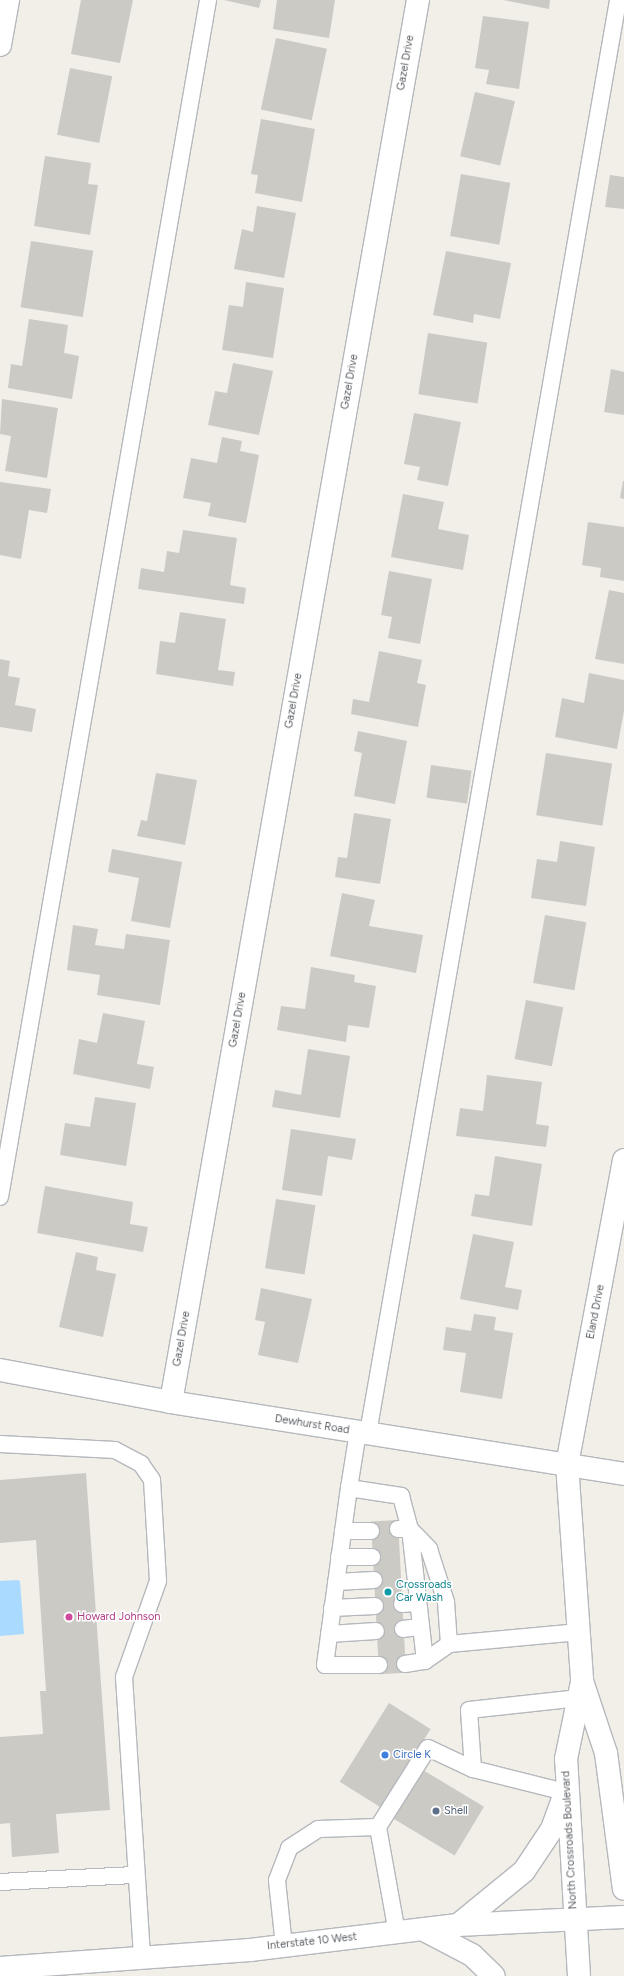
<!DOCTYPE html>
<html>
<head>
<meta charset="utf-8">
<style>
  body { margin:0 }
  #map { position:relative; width:624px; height:1976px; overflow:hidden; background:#f1efe8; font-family:Figtree,sans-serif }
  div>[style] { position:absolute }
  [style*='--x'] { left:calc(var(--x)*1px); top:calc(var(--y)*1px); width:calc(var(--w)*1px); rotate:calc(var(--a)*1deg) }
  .water>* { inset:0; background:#aadaff }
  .building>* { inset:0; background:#cccac5; transform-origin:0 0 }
  .roads { filter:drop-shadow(1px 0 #b5b8bc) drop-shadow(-1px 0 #b5b8bc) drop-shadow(0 1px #b5b8bc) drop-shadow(0 -1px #b5b8bc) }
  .lane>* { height:16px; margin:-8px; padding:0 8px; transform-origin:8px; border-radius:8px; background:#fff }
  .street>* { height:22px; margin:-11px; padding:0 11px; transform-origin:11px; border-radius:11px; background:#fff }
  .secondary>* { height:22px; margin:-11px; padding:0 11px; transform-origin:11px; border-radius:11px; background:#fff }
  .dots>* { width:11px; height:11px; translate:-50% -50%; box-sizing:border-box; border:2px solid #fff; border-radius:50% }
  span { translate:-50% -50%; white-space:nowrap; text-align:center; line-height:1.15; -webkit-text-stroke:3px #fff; paint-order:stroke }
  .street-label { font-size:11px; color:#5f6368 }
  .culture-label { font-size:11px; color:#0d838f }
  .left { translate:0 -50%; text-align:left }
  .hotel-label { font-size:11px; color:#b23c85 }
  .shop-label { font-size:11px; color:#366cbe }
  .service-label { font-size:11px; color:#4e5e75 }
</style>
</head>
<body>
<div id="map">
  <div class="water">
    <i style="clip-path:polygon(17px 1580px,20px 1581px,24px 1634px,0 1636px,0 1581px)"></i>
  </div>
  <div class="building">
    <i style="clip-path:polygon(81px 0,133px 0,120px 63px,71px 54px)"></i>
    <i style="clip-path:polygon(224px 0,261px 0,259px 8px)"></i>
    <i style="clip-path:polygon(277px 0,335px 0,329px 38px,273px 29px)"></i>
    <i style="clip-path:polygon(503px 0,550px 0,549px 9px)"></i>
    <i style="clip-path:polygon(483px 16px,529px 22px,519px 89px,486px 84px,489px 70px,475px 68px)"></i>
    <i style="left:276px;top:38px;width:52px;height:73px;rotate:12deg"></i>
    <i style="left:70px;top:68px;width:43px;height:68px;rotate:11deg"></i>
    <i style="left:475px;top:92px;width:41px;height:66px;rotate:13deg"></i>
    <i style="clip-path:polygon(261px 119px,315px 129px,302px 202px,255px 193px,258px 175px,251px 174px)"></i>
    <i style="clip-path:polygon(45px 156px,91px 163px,88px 184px,98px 185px,90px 235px,34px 226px)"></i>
    <i style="left:461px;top:174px;width:50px;height:63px;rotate:10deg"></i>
    <i style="clip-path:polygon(610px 175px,624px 177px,624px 209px,605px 207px)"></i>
    <i style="clip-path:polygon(257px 206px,296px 213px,284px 278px,234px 269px,242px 229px,253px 232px)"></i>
    <i style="left:31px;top:241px;width:63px;height:67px;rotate:9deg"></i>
    <i style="clip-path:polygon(446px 251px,511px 263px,500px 319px,474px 314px,473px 323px,433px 315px)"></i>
    <i style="clip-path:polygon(246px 282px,284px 288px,273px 358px,222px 350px,229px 305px,243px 307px)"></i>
    <i style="clip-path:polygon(29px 319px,68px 325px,64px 353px,79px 356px,72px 399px,8px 388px,11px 364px,22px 366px)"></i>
    <i style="left:428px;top:333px;width:60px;height:62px;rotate:9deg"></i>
    <i style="clip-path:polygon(233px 363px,273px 371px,259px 435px,208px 425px,215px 391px,227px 393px)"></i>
    <i style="clip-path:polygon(611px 369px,624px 372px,624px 415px,604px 412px)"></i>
    <i style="clip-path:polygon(2px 399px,58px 408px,47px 478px,5px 471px,11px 436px,0 434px)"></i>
    <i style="clip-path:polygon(414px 413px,461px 422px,448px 486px,417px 480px,420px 467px,404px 464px)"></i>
    <i style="clip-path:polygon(222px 437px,242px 441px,240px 451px,259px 455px,246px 523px,208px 516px,211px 503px,183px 498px,191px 458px,217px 463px)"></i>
    <i style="clip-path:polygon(623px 481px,624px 481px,624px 499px,620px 498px)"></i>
    <i style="clip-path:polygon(0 482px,51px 489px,47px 513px,29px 510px,21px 559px,0 555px)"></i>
    <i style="clip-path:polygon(403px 494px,444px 502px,438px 529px,469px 535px,463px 570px,391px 557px)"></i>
    <i style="clip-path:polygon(588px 522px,624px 527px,624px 581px,600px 577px,601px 568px,582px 565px)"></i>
    <i style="clip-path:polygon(183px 530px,237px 538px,230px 585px,246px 588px,244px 604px,138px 589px,141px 568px,164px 572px,167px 551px,179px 553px)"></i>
    <i style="clip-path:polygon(389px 571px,432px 579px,420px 644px,388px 638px,392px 617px,381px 615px)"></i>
    <i style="clip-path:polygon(609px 590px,624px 593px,624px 664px,595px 659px)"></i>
    <i style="clip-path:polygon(180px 612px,226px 619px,218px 670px,235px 672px,233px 686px,156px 674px,160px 641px,175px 643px)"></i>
    <i style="clip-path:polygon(379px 651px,422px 660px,417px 683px,426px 685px,418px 727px,351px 714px,353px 699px,369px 702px)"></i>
    <i style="clip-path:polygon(0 659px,10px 661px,8px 676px,20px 678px,15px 705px,36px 709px,32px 732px,0 727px)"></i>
    <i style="clip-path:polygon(589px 673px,624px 680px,624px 711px,617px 749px,555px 737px,562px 698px,584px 703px)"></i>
    <i style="clip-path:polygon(358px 731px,407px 741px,395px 804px,354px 796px,362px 753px,354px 751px)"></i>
    <i style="left:546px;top:753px;width:67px;height:63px;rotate:9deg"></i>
    <i style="left:431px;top:765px;width:41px;height:33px;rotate:8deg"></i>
    <i style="clip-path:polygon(156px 773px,197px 780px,185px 845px,137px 836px,141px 820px,147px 821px)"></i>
    <i style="clip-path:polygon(354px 813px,391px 819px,380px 884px,335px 877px,338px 857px,347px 858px)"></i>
    <i style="clip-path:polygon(560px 841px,595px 847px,586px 906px,531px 898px,537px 859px,557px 862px)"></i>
    <i style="clip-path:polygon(112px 849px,182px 862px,170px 928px,131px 921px,139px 878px,108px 872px)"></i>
    <i style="clip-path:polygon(342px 893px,375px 900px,369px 926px,423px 935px,416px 973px,330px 956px)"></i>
    <i style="left:545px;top:915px;width:42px;height:69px;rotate:10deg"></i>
    <i style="clip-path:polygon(73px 925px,98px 929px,95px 945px,124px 949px,126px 934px,170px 940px,160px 1005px,97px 995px,100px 975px,67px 970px)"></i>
    <i style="clip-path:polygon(311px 967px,355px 975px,354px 982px,376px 986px,369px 1028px,348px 1025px,346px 1042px,277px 1030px,281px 1006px,305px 1009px)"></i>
    <i style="left:526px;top:1000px;width:38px;height:60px;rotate:11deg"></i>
    <i style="clip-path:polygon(103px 1013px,145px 1021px,137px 1064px,154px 1067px,150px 1089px,73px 1074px,79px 1039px,97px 1043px)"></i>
    <i style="clip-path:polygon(308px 1049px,350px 1056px,340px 1118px,272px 1107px,275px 1090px,301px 1095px)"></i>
    <i style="clip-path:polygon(487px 1075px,542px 1082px,536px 1124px,549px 1126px,546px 1147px,456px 1136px,460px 1108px,483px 1111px)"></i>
    <i style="clip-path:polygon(95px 1097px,136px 1103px,126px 1166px,60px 1155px,65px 1123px,90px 1127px)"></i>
    <i style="clip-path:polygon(291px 1129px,356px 1139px,352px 1160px,328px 1156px,322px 1196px,282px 1190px)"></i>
    <i style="clip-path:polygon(495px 1156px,542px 1164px,532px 1226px,471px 1216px,475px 1194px,489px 1196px)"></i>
    <i style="clip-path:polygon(45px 1186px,133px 1202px,130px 1224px,148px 1227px,143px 1252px,37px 1233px)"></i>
    <i style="left:276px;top:1199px;width:40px;height:70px;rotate:9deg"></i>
    <i style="clip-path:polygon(473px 1234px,514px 1242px,505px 1287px,522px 1290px,518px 1310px,460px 1299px)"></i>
    <i style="clip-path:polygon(76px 1252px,98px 1257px,96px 1270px,116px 1274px,103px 1337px,59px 1327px)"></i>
    <i style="clip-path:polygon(261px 1288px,312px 1299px,298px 1363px,258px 1355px,265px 1322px,255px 1320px)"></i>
    <i style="clip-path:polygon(474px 1314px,496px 1317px,494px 1330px,513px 1333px,502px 1399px,460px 1392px,466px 1353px,443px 1350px,446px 1327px,471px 1331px)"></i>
    <i style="clip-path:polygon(86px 1473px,110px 1810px,56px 1814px,59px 1853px,12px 1857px,10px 1823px,0 1824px,0 1737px,43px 1734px,40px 1691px,46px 1691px,36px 1540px,0 1543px,0 1480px)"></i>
    <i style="left:398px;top:1520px;width:153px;height:27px;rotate:87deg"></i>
    <i style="left:389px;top:1703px;width:49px;height:93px;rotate:32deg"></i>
    <i style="left:418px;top:1767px;width:77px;height:57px;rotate:31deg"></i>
  </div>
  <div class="roads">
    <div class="lane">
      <i style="--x:0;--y:1197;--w:1215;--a:-80.14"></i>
      <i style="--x:368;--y:1433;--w:1455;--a:-80.1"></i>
      <i style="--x:0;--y:1444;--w:115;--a:3"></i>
      <i style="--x:115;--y:1450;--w:30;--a:28"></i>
      <i style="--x:141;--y:1464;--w:19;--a:55"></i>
      <i style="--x:152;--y:1480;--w:101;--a:86.6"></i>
      <i style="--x:158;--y:1581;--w:102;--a:109.5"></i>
      <i style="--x:124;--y:1677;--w:281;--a:86.3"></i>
      <i style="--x:349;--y:1488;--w:57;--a:-80.9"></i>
      <i style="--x:398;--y:1529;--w:12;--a:0"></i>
      <i style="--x:410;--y:1529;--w:133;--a:83.5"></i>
      <i style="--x:343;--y:1531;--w:28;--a:0"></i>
      <i style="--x:339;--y:1557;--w:33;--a:0"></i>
      <i style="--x:336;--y:1582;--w:38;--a:-3"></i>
      <i style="--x:402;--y:1604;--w:15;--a:-4"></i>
      <i style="--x:332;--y:1608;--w:43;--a:-2.7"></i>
      <i style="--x:403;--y:1629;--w:17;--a:-7"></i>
      <i style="--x:329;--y:1634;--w:47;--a:-3.7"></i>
      <i style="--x:405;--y:1664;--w:20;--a:-9"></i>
      <i style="--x:425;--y:1661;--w:29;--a:-35"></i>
      <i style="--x:379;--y:1665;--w:54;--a:180"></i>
      <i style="--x:325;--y:1665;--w:179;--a:-82.3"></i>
      <i style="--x:349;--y:1488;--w:53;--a:8.7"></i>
      <i style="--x:401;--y:1496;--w:34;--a:75"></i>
      <i style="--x:410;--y:1529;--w:28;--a:46"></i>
      <i style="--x:429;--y:1549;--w:56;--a:72.2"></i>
      <i style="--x:446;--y:1602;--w:42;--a:85.9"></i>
      <i style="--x:449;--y:1644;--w:131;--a:-5.3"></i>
      <i style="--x:473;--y:1769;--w:59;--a:-93.9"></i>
      <i style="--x:469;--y:1710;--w:111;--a:-6.2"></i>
      <i style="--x:0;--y:1882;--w:134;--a:-3"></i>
      <i style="--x:397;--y:1933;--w:108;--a:-100.2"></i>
      <i style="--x:378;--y:1827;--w:93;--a:-57.7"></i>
      <i style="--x:428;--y:1748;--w:50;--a:25"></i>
      <i style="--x:473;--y:1769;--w:95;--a:14"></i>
      <i style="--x:284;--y:1946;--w:66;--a:-96.1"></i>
      <i style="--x:277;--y:1880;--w:34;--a:-69"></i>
      <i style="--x:289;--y:1848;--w:35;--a:-33"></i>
      <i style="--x:318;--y:1829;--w:60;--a:-1.9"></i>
    </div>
    <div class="street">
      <i style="--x:0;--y:45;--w:46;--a:-79.9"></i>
      <i style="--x:171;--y:1402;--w:1424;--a:-80.01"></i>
    </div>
    <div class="secondary">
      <i style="--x:624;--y:1160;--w:309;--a:100.6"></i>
      <i style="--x:567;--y:1464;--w:218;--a:86"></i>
      <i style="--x:582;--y:1681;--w:76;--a:71.6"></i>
      <i style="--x:606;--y:1753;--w:137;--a:82.5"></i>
      <i style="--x:0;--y:1370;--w:174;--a:10.6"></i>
      <i style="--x:171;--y:1402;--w:459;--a:9"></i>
      <i style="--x:458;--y:1925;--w:85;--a:-39.3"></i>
      <i style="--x:524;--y:1871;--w:50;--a:-56.3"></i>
      <i style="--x:552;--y:1829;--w:32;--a:-70"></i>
      <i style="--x:424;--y:1930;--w:54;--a:27.5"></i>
      <i style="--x:472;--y:1955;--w:30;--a:44"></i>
      <i style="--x:0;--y:1968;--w:251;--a:-4.1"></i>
      <i style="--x:250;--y:1950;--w:209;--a:-6.9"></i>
      <i style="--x:458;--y:1925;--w:166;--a:-2.8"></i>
      <i style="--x:579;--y:1976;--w:217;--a:-93.4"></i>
      <i style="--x:566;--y:1759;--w:79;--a:-78.3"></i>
    </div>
  </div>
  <div class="dots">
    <i style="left:388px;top:1592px;background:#0f9aa8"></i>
    <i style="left:69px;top:1617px;background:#d1479c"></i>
    <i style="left:385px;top:1755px;background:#3f7fe0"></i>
    <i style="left:436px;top:1811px;background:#5c6f8a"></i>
  </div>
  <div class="street-label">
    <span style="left:406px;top:63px;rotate:-80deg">Gazel Drive</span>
    <span style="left:350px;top:382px;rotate:-80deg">Gazel Drive</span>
    <span style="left:294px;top:701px;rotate:-80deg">Gazel Drive</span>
    <span style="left:238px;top:1020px;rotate:-80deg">Gazel Drive</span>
    <span style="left:596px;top:1312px;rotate:-79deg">Eland Drive</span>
    <span style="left:182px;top:1339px;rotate:-80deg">Gazel Drive</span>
    <span style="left:312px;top:1425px;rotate:9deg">Dewhurst Road</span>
    <span style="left:570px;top:1840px;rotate:-93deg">North Crossroads Boulevard</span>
    <span style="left:312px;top:1942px;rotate:-6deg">Interstate 10 West</span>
  </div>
  <div class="culture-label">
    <span class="left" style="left:396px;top:1592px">Crossroads<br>Car Wash</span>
  </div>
  <div class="hotel-label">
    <span class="left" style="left:77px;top:1617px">Howard Johnson</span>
  </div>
  <div class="shop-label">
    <span class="left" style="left:393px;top:1755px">Circle K</span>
  </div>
  <div class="service-label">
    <span class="left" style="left:444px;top:1811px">Shell</span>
  </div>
</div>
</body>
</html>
